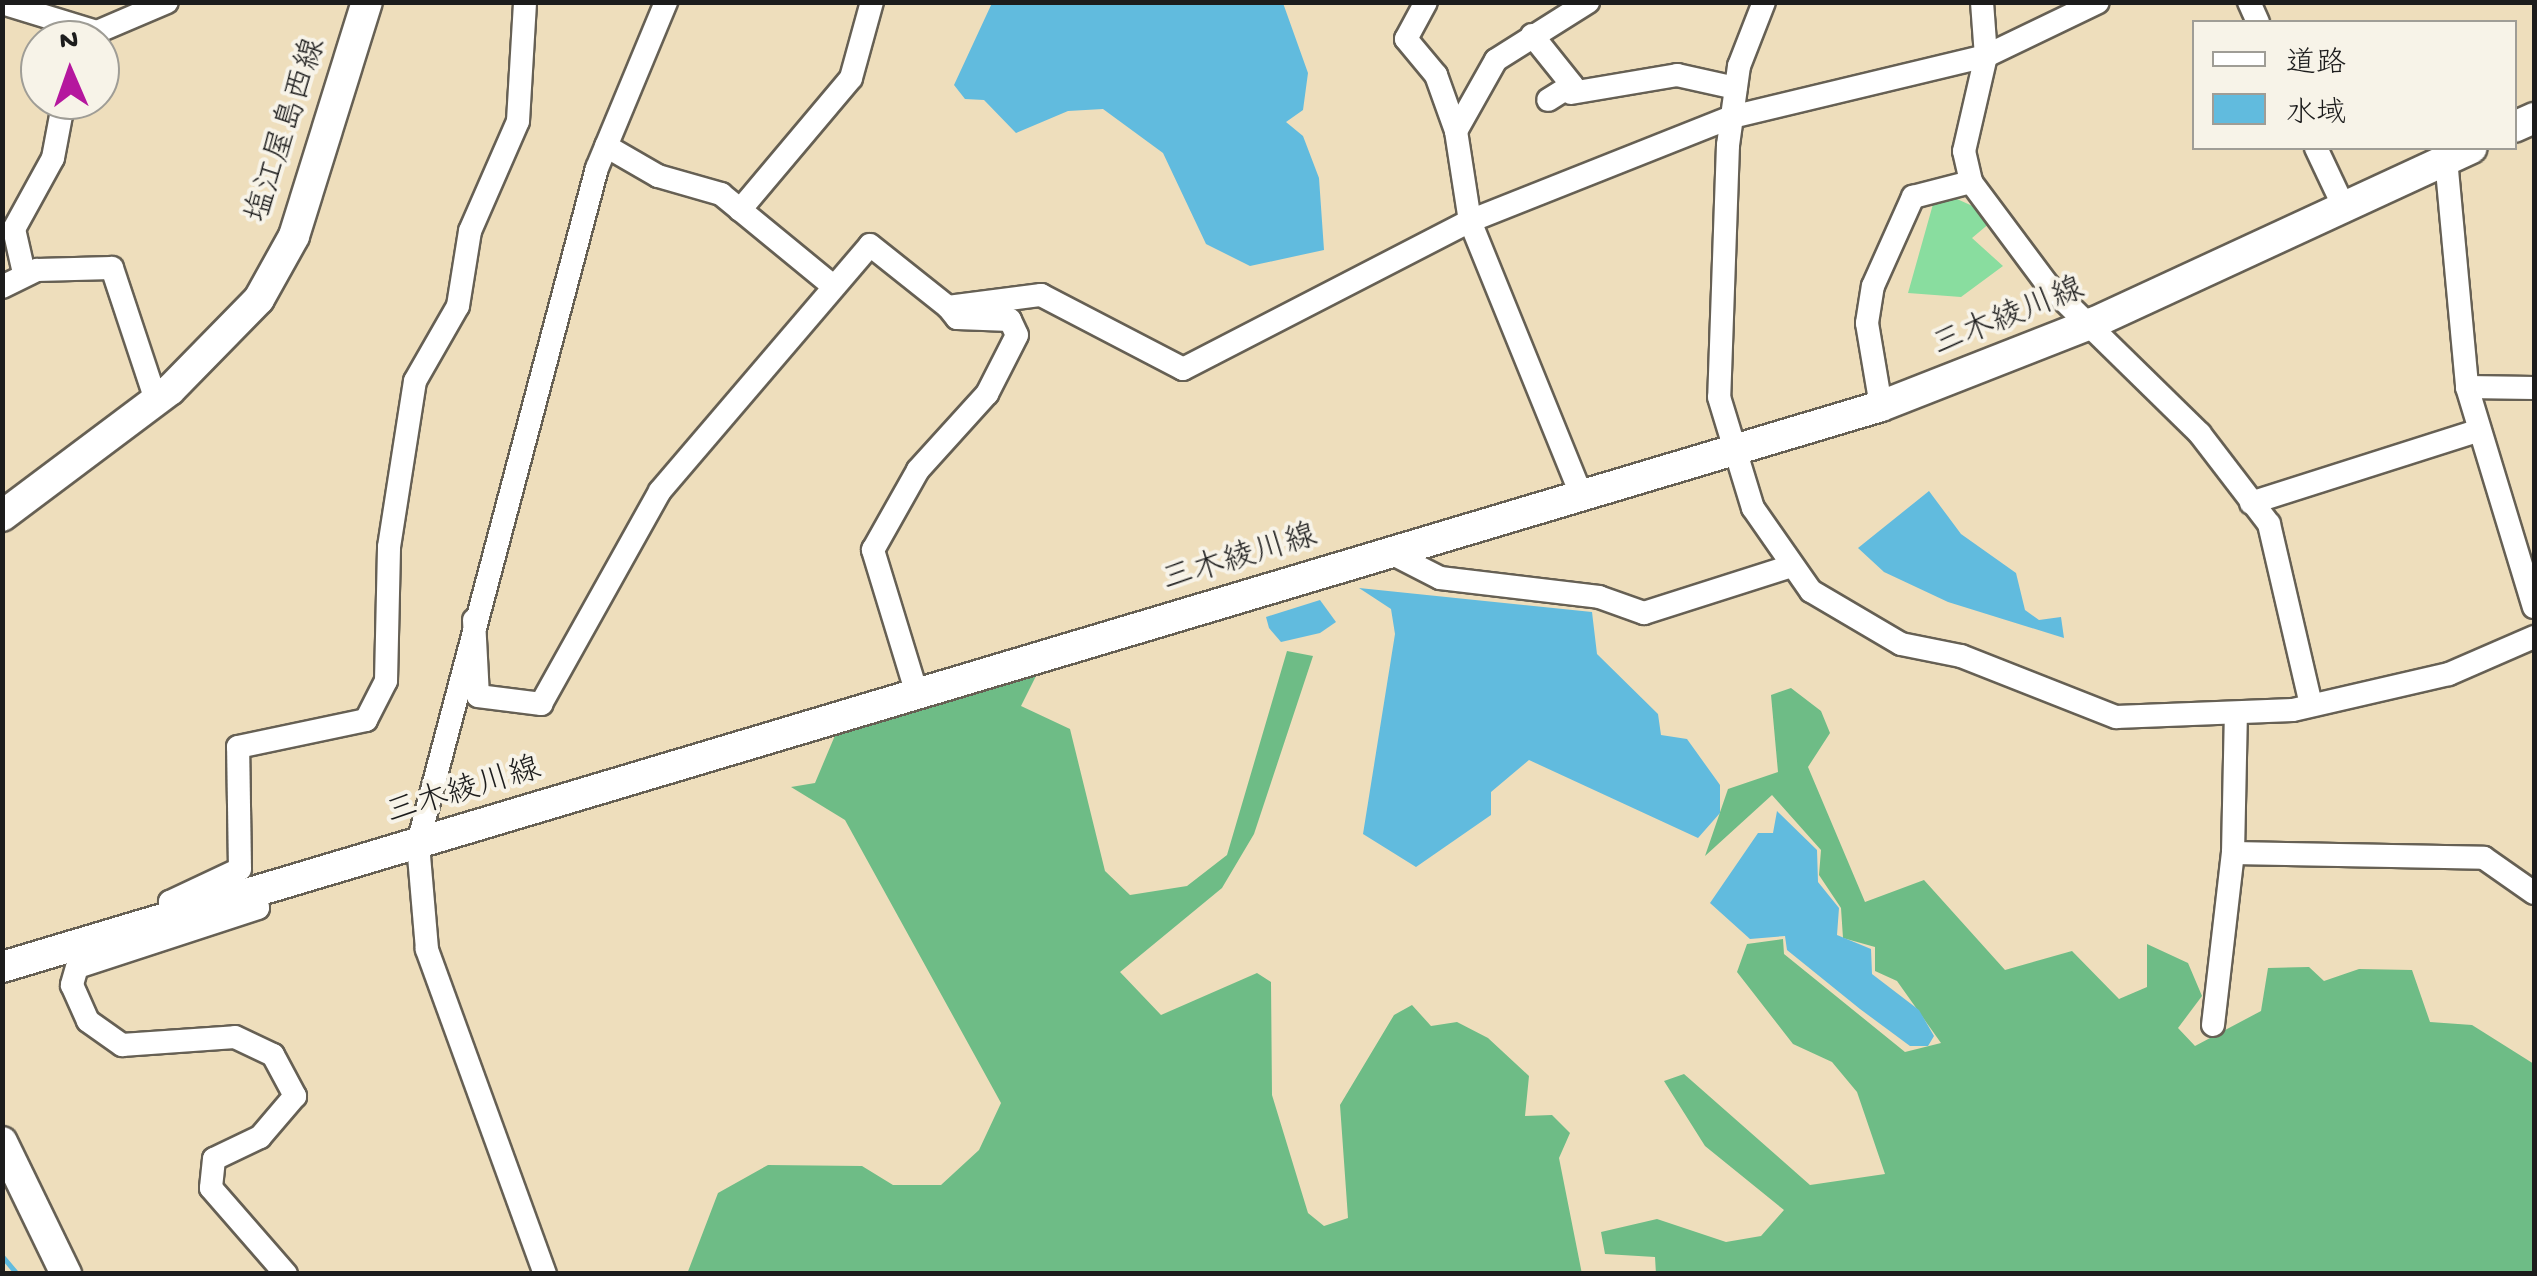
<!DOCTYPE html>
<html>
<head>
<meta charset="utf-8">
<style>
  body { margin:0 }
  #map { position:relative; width:2537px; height:1276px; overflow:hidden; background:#eedebc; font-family:"Gochi Hand","Klee One",sans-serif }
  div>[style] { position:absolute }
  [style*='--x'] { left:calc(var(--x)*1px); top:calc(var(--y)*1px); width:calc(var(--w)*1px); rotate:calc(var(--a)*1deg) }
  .green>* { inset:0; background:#89dd9f }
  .forest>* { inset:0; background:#6ebc86 }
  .water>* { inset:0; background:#61bbde }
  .stream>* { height:5px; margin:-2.5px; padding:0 2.5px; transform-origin:2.5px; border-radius:2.5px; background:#61bbde }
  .roads { filter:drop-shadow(2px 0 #666054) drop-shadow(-2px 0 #666054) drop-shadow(0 2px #666054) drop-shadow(0 -2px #666054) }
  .minor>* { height:22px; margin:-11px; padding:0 11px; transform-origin:11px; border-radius:11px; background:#fff }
  .major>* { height:30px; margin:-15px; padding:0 15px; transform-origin:15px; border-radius:15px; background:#fff }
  span { translate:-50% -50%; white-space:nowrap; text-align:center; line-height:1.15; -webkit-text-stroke:8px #f7f3e8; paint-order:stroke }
  .street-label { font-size:32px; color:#1c1c1c }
  .frame { position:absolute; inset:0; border:5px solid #1c1c1c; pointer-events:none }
  .legend { position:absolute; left:2192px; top:20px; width:325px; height:130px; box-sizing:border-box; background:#f7f3e8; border:2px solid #9f9d96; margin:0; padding:12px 18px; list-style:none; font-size:30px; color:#1c1c1c }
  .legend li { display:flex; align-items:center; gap:20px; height:50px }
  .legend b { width:50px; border:2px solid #9f9d96 }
  .north { position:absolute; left:20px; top:20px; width:100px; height:100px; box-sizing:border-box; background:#f7f3e8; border:2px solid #9f9d96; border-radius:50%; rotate:358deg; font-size:28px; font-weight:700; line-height:40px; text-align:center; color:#1c1c1c }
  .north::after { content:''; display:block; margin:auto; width:35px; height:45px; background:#b5179e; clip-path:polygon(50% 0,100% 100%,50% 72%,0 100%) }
</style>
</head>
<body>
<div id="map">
  <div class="green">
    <i style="clip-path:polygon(1937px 190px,1997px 217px,1972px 238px,2003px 266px,1961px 297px,1908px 293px)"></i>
  </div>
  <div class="forest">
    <i style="clip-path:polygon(1287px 651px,1313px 656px,1254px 834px,1222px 888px,1120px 972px,1161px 1015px,1257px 973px,1271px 982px,1272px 1095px,1308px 1213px,1324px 1226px,1348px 1218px,1340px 1105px,1394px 1015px,1412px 1005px,1431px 1026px,1457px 1022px,1488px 1038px,1529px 1076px,1525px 1116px,1552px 1115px,1570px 1133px,1559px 1158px,1582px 1274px,687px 1274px,718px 1193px,768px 1165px,862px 1166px,893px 1185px,941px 1185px,979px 1150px,1001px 1103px,845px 820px,791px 787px,815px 783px,836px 733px,1039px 670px,1021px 706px,1070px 729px,1105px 871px,1130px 895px,1187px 886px,1227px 855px)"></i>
    <i style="clip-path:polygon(1791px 688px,1821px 711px,1830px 733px,1808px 767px,1865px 902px,1924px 880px,2005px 970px,2072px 951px,2119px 999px,2147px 987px,2147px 944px,2188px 963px,2202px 996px,2178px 1028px,2195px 1046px,2261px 1011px,2268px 968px,2309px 967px,2324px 981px,2359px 969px,2412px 970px,2430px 1022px,2472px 1025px,2534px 1064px,2534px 1273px,1656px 1274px,1655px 1257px,1605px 1254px,1601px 1232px,1657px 1219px,1726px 1242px,1761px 1236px,1784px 1210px,1705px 1146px,1664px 1081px,1684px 1074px,1810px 1185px,1885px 1174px,1857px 1092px,1832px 1062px,1793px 1044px,1737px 972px,1747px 944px,1783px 939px,1784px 954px,1905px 1052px,1941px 1043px,1897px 981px,1875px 971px,1875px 947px,1843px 938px,1841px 908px,1819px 875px,1821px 850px,1772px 795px,1705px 856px,1728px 789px,1778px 772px,1771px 695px)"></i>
  </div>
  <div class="water">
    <i style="clip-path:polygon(992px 3px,1283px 3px,1308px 73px,1303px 110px,1286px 122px,1303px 136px,1319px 178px,1324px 250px,1250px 266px,1206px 244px,1163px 153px,1103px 109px,1068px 111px,1016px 133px,984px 100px,965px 99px,954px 85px)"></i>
    <i style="clip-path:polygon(1929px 491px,1961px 534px,2016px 573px,2025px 610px,2039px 620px,2061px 617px,2064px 638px,1948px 602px,1884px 572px,1858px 548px)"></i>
    <i style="clip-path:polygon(1359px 588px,1592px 612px,1597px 654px,1658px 714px,1661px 735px,1687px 739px,1720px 785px,1720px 813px,1698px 838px,1529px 760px,1491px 792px,1491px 815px,1416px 867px,1363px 834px,1395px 634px,1391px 609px)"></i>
    <i style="clip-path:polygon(1320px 600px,1336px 622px,1320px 633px,1281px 642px,1269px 628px,1266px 617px)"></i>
    <i style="clip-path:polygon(1777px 811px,1817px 850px,1818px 882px,1839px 908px,1837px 935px,1871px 949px,1872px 974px,1919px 1010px,1934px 1036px,1928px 1046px,1910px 1046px,1860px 1009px,1787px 950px,1785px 936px,1750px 939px,1710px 903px,1758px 833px,1773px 833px)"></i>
  </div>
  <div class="stream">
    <i style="--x:2;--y:1256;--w:23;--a:50"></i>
  </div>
  <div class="roads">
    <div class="minor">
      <i style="--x:1426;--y:2;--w:42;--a:118.4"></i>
      <i style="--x:1406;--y:39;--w:47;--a:50.2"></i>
      <i style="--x:1436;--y:75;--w:59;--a:70.3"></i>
      <i style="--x:1456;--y:131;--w:91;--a:81.2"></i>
      <i style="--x:1470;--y:221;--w:282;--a:-21.7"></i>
      <i style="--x:1732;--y:117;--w:261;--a:-13.5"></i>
      <i style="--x:1986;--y:56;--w:124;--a:-25.7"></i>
      <i style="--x:1764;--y:2;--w:69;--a:111.3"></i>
      <i style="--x:1739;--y:66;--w:80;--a:97.9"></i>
      <i style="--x:1728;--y:145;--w:252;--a:92"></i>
      <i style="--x:1719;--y:397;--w:116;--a:73"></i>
      <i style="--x:1753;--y:508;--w:101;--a:55.1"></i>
      <i style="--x:1811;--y:591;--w:104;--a:30.5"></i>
      <i style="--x:1901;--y:644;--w:61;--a:11.3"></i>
      <i style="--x:1961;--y:656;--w:167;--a:21.5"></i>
      <i style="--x:2116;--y:717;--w:177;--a:-2.3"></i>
      <i style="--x:2293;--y:710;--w:160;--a:-13"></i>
      <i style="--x:2449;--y:674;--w:93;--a:-23.5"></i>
      <i style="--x:1982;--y:2;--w:54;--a:85.8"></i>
      <i style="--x:1986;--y:56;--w:98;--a:103"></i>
      <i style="--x:1964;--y:151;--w:32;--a:77"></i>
      <i style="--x:1971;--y:182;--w:127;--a:53.3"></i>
      <i style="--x:2047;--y:284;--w:214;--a:44.4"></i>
      <i style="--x:2200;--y:434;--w:113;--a:52.5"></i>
      <i style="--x:2269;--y:524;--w:185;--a:76.9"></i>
      <i style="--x:2249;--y:2;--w:22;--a:66"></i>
      <i style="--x:2;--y:3;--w:99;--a:17"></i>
      <i style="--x:97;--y:32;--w:76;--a:-23.2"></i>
      <i style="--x:1532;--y:35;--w:64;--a:51.3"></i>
      <i style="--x:1572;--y:85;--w:28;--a:148"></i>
      <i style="--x:1571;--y:93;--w:108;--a:-9.6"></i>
      <i style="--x:1677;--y:75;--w:60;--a:12.4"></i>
      <i style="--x:1456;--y:131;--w:81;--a:-60.6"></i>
      <i style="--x:1496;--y:60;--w:109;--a:-32.2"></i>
      <i style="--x:606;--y:146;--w:60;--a:30"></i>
      <i style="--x:658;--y:176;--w:66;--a:15.9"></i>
      <i style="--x:721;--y:194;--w:145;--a:39.4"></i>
      <i style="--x:2316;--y:148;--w:63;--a:64.7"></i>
      <i style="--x:2446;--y:159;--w:229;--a:84.7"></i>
      <i style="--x:2467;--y:387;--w:230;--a:73.1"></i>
      <i style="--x:740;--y:210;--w:172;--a:-49.9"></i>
      <i style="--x:851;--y:78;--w:79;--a:-74.6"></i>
      <i style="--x:24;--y:273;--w:45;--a:-102.8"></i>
      <i style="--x:14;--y:229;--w:81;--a:-61.2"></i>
      <i style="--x:53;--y:158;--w:59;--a:-79.3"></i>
      <i style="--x:2;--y:287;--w:39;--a:-26"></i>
      <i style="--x:37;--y:270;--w:75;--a:-1.5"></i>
      <i style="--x:112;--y:268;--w:139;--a:71.6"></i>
      <i style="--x:2467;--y:387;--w:67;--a:0.9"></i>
      <i style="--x:1881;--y:406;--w:84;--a:-99.6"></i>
      <i style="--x:1867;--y:323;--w:37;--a:-81"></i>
      <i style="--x:1873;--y:286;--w:98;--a:-65.8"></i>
      <i style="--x:1913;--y:197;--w:60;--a:-14.5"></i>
      <i style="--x:2251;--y:503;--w:236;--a:-17.7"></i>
      <i style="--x:1389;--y:552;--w:57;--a:27"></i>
      <i style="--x:1440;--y:578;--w:160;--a:6.8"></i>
      <i style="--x:1599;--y:597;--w:48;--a:19.6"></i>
      <i style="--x:1644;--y:613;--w:154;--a:-17.7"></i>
      <i style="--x:474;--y:620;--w:76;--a:87"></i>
      <i style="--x:478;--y:696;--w:64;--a:7.2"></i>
      <i style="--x:541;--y:704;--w:244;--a:-60.8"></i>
      <i style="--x:660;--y:491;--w:323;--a:-49.5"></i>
      <i style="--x:870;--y:245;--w:100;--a:38.5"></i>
      <i style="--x:948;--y:307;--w:94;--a:-7.4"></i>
      <i style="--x:1041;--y:295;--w:160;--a:27.5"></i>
      <i style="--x:1183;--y:369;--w:323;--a:-27.3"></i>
      <i style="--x:1470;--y:221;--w:296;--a:67.9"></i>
      <i style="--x:917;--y:694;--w:151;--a:-107"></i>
      <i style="--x:873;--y:550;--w:92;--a:-60.6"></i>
      <i style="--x:918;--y:470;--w:103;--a:-47.8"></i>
      <i style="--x:987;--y:394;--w:66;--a:-63"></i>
      <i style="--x:1017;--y:335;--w:17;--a:-115"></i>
      <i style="--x:1010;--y:320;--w:53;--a:-177.8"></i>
      <i style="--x:957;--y:318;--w:14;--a:-129"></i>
      <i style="--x:2233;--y:853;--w:251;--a:1.1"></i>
      <i style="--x:2484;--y:858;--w:61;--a:35"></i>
      <i style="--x:255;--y:891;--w:17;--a:80"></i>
      <i style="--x:258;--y:908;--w:190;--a:161.9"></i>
      <i style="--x:77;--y:967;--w:19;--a:106"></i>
      <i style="--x:72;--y:985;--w:39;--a:66"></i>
      <i style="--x:88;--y:1021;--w:42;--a:35.2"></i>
      <i style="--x:122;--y:1045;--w:113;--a:-4"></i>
      <i style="--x:235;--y:1037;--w:42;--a:25.3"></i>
      <i style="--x:273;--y:1055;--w:47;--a:61.8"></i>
      <i style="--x:295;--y:1096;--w:54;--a:130.5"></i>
      <i style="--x:260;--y:1137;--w:51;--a:154.4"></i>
      <i style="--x:214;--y:1159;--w:29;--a:96"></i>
      <i style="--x:211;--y:1188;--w:114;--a:48.9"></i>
      <i style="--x:171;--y:917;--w:15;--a:-94"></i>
      <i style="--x:170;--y:902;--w:77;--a:-25.2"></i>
      <i style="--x:240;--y:869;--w:122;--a:-90.9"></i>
      <i style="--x:238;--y:747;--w:131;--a:-11.9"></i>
      <i style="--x:366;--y:720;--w:44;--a:-62.9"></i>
      <i style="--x:386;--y:681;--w:134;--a:-88.7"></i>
      <i style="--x:389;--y:547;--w:168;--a:-81.1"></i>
      <i style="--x:415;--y:381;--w:86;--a:-60.2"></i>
      <i style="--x:458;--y:306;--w:76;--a:-80.9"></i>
      <i style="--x:470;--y:231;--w:120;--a:-66.4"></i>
      <i style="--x:518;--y:121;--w:119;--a:-86.6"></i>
      <i style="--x:2213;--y:1025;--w:173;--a:-83.4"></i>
      <i style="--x:2233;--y:853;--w:138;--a:-88.8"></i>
      <i style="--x:545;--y:1274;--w:346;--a:-110"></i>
      <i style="--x:427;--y:949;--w:106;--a:-94.9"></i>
      <i style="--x:418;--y:843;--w:698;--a:-75.15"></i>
      <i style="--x:597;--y:168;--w:180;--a:-67.4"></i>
    </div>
    <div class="major">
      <i style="--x:2514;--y:127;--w:22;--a:-24"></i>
      <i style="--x:2;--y:516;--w:210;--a:-36.9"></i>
      <i style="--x:170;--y:390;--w:127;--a:-45.6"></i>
      <i style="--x:259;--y:299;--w:72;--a:-60.9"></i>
      <i style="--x:294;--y:236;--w:245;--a:-72.7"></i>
      <i style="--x:2;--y:967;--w:1961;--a:-16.62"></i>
      <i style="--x:1881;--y:406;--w:228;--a:-21.4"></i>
      <i style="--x:2093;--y:323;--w:417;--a:-24.8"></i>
      <i style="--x:2;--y:1142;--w:147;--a:64.1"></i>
    </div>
  </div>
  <div class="street-label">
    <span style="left:288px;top:131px;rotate:-72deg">塩江屋島西線</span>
    <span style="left:2009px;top:319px;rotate:-22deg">三木綾川線</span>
    <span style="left:1240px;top:560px;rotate:-17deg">三木綾川線</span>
    <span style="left:464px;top:793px;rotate:-17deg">三木綾川線</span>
  </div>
  <div class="frame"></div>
  <ul class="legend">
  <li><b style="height:12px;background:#fff"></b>道路</li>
  <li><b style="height:28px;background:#61bbde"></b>水域</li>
  </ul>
  <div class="north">N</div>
</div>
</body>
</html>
